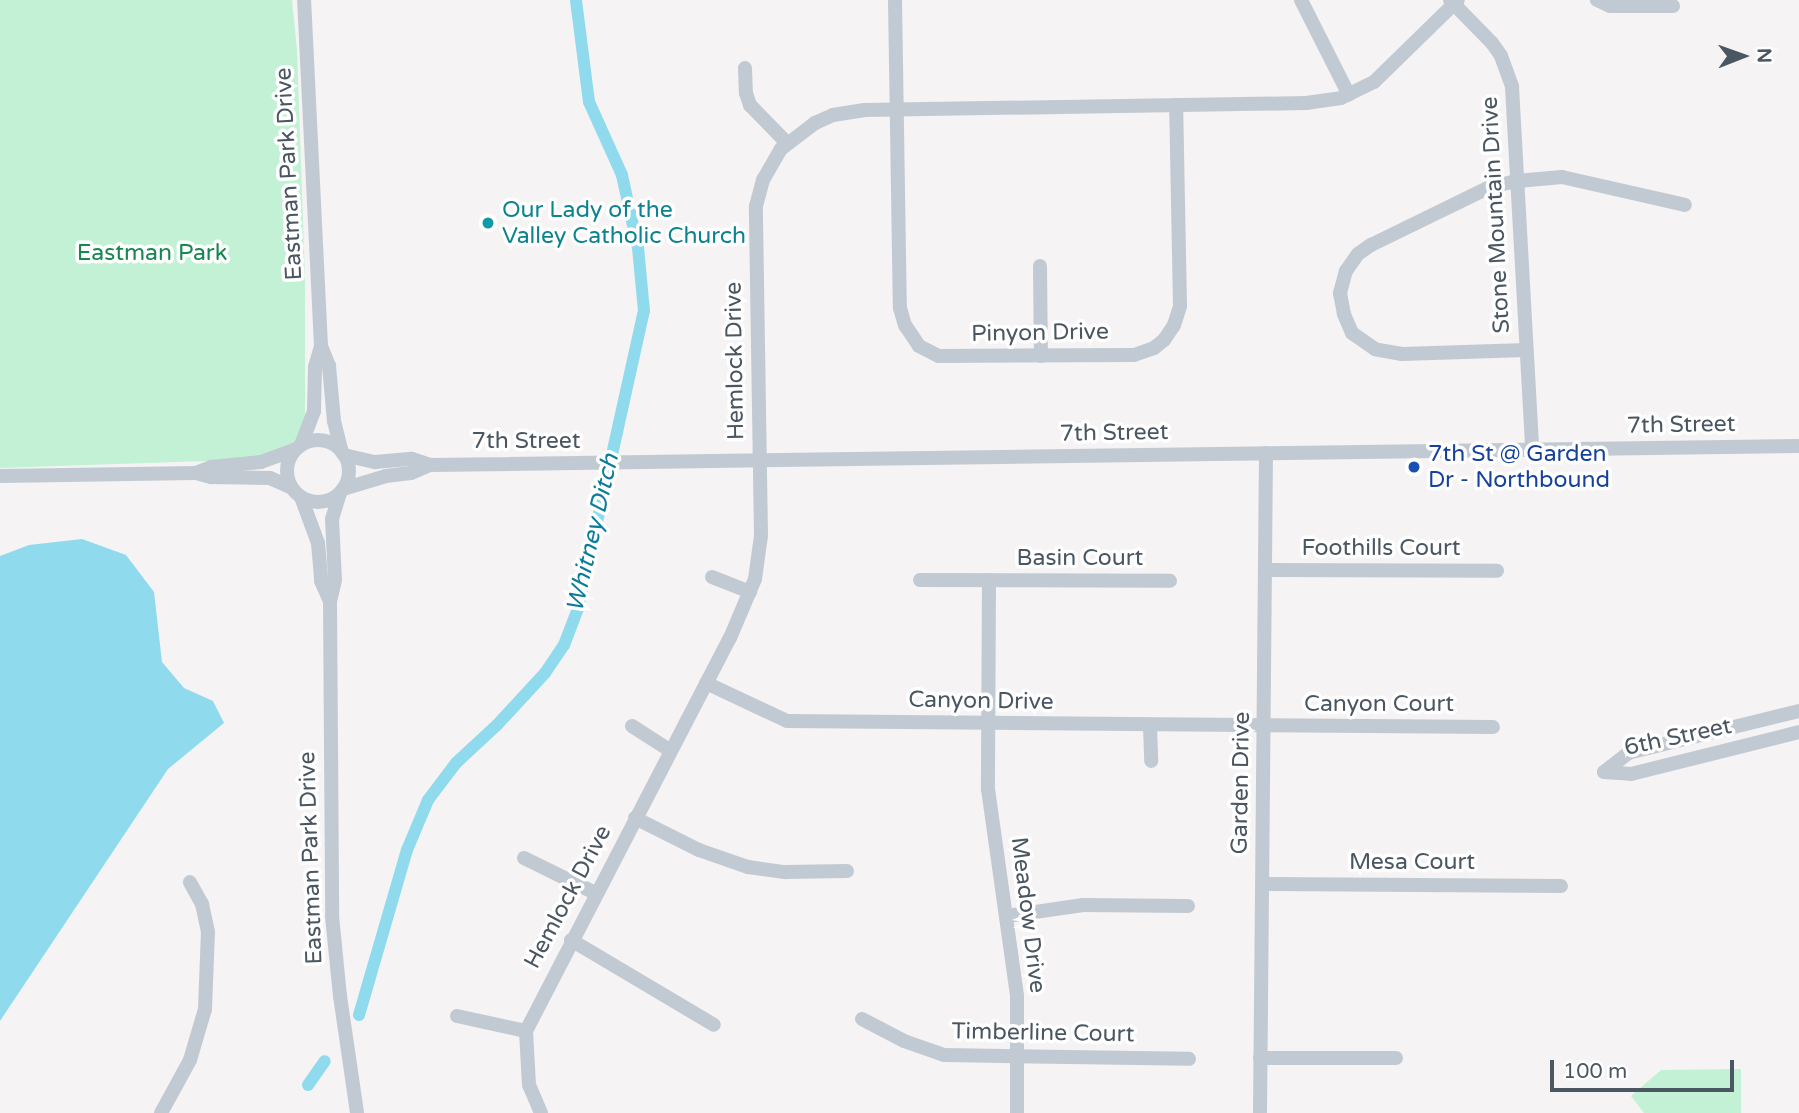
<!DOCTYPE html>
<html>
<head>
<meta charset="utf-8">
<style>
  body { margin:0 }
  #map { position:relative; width:1799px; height:1113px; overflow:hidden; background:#f5f3f3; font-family:"Varela Round",sans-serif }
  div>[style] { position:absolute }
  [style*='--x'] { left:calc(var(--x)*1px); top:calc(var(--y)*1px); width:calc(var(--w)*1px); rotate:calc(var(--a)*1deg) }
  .green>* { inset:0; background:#c3f1d5 }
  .water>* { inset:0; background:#90daee }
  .canal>* { height:12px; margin:-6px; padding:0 6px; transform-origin:6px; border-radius:6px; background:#90daee }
  .minor>* { height:14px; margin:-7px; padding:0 7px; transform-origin:7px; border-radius:7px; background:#c1cad2 }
  .minor>.ring { margin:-7px; padding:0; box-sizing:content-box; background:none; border:14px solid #c1cad2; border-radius:50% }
  .dots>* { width:19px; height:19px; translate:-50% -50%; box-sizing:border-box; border:4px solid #fff; border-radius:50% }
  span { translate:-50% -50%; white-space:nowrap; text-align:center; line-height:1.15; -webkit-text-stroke:7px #fff; paint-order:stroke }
  .street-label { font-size:23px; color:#4a5661 }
  .culture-label { font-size:23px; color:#0d838f }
  .left { translate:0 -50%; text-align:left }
  .park-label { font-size:23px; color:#17864f }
  .transit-label { font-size:23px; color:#164399 }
  .water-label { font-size:24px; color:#0c7c9b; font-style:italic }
  .north { position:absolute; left:1708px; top:21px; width:70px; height:70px; -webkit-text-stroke:5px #fff; paint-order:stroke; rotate:89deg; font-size:19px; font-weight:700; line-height:28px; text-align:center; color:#4a5661 }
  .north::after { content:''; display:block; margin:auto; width:24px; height:32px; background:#4a5661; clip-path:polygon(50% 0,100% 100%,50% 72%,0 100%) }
  .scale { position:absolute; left:1550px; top:1060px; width:184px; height:32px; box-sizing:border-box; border:4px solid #4a5661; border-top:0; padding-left:9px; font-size:21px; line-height:24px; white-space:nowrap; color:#4a5661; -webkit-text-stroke:5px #fff; paint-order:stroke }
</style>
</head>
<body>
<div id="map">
  <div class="green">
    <i style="clip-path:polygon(0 0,292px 0,297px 50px,305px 279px,305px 448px,296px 458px,0 468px)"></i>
    <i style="clip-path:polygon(1741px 1069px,1741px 1113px,1644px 1113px,1631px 1096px,1661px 1070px)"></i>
  </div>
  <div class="water">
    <i style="clip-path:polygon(82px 539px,126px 555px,154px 592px,162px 662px,184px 688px,213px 701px,224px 723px,168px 769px,0 1021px,0 556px,29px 545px)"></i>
  </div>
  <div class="canal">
    <i style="--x:359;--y:1015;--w:172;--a:-73.8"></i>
    <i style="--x:407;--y:850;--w:54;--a:-67.2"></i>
    <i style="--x:428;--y:800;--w:46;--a:-52.9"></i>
    <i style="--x:456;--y:763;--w:56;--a:-42.8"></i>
    <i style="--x:497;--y:725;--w:71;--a:-47.3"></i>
    <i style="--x:545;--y:673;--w:34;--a:-56"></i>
    <i style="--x:564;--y:645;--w:40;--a:-69"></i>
    <i style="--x:578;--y:608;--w:304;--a:-77.5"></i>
    <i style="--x:644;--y:311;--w:63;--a:-95.4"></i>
    <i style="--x:638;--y:248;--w:75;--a:-102.4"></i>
    <i style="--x:622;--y:175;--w:80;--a:-114.3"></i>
    <i style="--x:589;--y:102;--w:103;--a:-97.3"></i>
    <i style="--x:308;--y:1085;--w:29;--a:-55"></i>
  </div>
  <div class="minor">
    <i style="--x:895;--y:0;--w:308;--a:89.1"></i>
    <i style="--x:900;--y:308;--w:18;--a:74"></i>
    <i style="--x:905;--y:325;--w:25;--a:56"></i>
    <i style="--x:919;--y:346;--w:22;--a:27"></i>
    <i style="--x:939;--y:356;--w:195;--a:-0.3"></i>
    <i style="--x:1134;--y:355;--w:21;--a:-19"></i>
    <i style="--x:1154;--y:348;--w:13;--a:-39"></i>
    <i style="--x:1164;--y:340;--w:18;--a:-56"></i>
    <i style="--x:1174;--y:325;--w:20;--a:-72"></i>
    <i style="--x:1180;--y:306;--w:201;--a:-91.1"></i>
    <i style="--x:1301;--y:0;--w:106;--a:63.2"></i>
    <i style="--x:1450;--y:0;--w:60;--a:45.7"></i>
    <i style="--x:1492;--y:43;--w:16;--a:55"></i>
    <i style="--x:1501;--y:56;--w:33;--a:70"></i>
    <i style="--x:1512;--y:87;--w:364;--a:86.8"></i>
    <i style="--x:1597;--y:0;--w:14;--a:25"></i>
    <i style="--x:1610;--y:6;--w:63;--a:0"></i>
    <i style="--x:745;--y:68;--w:25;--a:88"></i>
    <i style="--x:746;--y:93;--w:13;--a:72"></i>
    <i style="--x:750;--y:105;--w:53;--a:45.8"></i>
    <i style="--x:1040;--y:266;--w:90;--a:89.4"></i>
    <i style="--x:321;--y:346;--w:22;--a:68"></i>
    <i style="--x:329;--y:366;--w:55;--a:84.8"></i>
    <i style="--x:334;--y:421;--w:32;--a:76"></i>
    <i style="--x:1526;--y:350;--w:124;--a:178.2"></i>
    <i style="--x:1402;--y:354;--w:27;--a:-170"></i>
    <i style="--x:1375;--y:349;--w:28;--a:-145"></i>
    <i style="--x:1352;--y:333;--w:21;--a:-113"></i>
    <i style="--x:1344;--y:314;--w:21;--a:-101"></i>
    <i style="--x:1340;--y:293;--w:23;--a:-75"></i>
    <i style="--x:1346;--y:271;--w:21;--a:-55"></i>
    <i style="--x:1358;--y:254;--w:16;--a:-35"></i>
    <i style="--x:1371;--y:245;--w:132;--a:-26"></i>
    <i style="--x:1490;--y:187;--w:28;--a:-13"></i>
    <i style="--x:1517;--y:181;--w:45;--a:-5.1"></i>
    <i style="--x:1562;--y:177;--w:126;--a:12.8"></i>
    <i class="ring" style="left:287px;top:440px;width:48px;height:48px"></i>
    <i style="--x:301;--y:445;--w:36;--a:-69"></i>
    <i style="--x:314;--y:411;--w:44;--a:-88.7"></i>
    <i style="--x:315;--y:367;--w:22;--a:-74"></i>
    <i style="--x:321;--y:346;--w:346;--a:-92.8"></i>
    <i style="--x:344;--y:455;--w:32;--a:13"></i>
    <i style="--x:375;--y:462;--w:37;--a:-5"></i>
    <i style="--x:412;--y:459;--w:19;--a:18"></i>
    <i style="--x:430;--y:465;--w:1369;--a:-0.8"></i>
    <i style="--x:196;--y:473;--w:16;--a:-22"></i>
    <i style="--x:211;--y:467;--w:50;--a:-5.7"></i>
    <i style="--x:261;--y:462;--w:37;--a:-20"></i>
    <i style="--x:0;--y:476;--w:196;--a:-0.9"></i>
    <i style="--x:196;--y:473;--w:16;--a:15"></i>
    <i style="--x:211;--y:477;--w:59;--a:1"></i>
    <i style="--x:270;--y:478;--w:24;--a:24"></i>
    <i style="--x:343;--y:489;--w:45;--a:-16.8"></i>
    <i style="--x:386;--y:476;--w:25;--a:-7"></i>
    <i style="--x:411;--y:473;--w:21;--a:-23"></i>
    <i style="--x:340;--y:493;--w:27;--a:107"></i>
    <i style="--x:332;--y:519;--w:61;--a:87.2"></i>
    <i style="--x:335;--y:580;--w:22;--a:103"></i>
    <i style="--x:330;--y:601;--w:315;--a:89.6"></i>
    <i style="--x:332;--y:916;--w:80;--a:84.3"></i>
    <i style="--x:340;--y:996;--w:118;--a:81.7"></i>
    <i style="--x:301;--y:497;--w:49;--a:69.7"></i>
    <i style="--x:318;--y:543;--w:38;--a:85"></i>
    <i style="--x:321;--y:581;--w:22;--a:66"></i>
    <i style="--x:1266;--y:570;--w:231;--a:0.2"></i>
    <i style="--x:712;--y:577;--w:41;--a:21.5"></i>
    <i style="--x:920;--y:580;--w:250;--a:0.2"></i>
    <i style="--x:989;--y:580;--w:209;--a:90.3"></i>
    <i style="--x:988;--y:789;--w:209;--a:82"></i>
    <i style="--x:1017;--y:996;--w:117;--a:90"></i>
    <i style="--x:706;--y:683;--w:89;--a:25.1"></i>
    <i style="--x:787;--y:721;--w:706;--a:0.49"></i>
    <i style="--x:632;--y:726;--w:46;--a:32.7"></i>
    <i style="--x:1150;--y:726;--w:35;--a:88"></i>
    <i style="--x:1604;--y:772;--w:31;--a:-38"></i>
    <i style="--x:1628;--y:753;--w:176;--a:-13.8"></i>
    <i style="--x:1604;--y:772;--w:27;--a:4"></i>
    <i style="--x:1631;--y:774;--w:173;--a:-14"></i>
    <i style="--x:635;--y:818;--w:72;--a:26.6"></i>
    <i style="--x:699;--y:850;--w:52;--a:19.1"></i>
    <i style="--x:748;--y:867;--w:37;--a:8"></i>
    <i style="--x:785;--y:872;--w:62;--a:-0.9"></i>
    <i style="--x:524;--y:858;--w:79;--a:26.2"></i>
    <i style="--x:1263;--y:884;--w:298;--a:0.4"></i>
    <i style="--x:1007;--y:916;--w:77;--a:-8.2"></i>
    <i style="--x:1083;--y:905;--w:105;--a:0.5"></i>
    <i style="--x:571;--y:940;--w:166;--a:30.7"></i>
    <i style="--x:457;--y:1016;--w:71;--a:12.3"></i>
    <i style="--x:862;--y:1019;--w:47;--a:27.6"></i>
    <i style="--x:904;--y:1041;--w:42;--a:19.3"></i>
    <i style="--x:944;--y:1055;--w:245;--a:0.9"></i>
    <i style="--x:1260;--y:1058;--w:136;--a:0"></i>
    <i style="--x:161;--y:1113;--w:60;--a:-61.3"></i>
    <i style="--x:190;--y:1060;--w:53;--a:-73.6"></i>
    <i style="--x:205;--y:1009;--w:77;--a:-87.8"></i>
    <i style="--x:208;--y:932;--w:29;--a:-102"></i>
    <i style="--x:202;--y:904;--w:25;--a:-119"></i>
    <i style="--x:541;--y:1113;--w:30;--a:-113"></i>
    <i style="--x:529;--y:1085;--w:54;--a:-93.2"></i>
    <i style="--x:526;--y:1031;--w:443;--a:-62.6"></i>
    <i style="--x:730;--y:638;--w:64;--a:-67"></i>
    <i style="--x:755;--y:579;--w:43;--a:-82.1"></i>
    <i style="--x:761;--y:536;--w:330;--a:-90.9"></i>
    <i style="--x:756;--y:206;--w:27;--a:-75"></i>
    <i style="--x:763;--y:180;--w:36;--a:-60"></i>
    <i style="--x:781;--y:149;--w:43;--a:-37.4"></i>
    <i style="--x:815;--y:123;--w:20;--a:-24"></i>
    <i style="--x:833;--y:115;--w:32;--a:-9"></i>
    <i style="--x:865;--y:110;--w:441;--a:-0.9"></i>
    <i style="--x:1306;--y:103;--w:35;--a:-8"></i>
    <i style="--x:1341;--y:98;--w:37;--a:-26"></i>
    <i style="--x:1374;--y:82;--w:117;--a:-44.3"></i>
    <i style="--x:1260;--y:1113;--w:660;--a:-89.48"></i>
  </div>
  <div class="dots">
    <i style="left:488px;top:223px;background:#0f9aa8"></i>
    <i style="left:1414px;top:467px;background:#1a4fb4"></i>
  </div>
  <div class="street-label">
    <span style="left:289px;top:174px;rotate:-93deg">Eastman Park Drive</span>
    <span style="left:1496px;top:215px;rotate:-93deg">Stone Mountain Drive</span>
    <span style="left:1040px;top:333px;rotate:-1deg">Pinyon Drive</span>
    <span style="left:735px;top:361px;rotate:-91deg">Hemlock Drive</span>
    <span style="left:1681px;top:425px;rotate:-1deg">7th Street</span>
    <span style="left:1114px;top:433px;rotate:-1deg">7th Street</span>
    <span style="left:526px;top:441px">7th Street</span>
    <span style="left:1381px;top:548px">Foothills Court</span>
    <span style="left:1080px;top:558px">Basin Court</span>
    <span style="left:981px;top:701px;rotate:1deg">Canyon Drive</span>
    <span style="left:1379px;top:704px">Canyon Court</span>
    <span style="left:1678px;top:737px;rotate:-12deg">6th Street</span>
    <span style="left:1241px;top:783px;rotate:-89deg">Garden Drive</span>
    <span style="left:311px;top:858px;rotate:-92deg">Eastman Park Drive</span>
    <span style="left:1412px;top:862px">Mesa Court</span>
    <span style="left:568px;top:897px;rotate:-62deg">Hemlock Drive</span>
    <span style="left:1028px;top:915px;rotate:83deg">Meadow Drive</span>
    <span style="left:1043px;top:1033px;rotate:1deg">Timberline Court</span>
  </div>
  <div class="culture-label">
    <span class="left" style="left:502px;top:223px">Our Lady of the<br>Valley Catholic Church</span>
  </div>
  <div class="park-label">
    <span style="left:152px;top:253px">Eastman Park</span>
  </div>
  <div class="transit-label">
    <span class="left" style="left:1428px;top:467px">7th St @ Garden<br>Dr - Northbound</span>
  </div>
  <div class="water-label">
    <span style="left:593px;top:533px;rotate:-77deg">Whitney Ditch</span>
  </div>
  <div class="north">N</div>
  <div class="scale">100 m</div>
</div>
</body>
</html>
